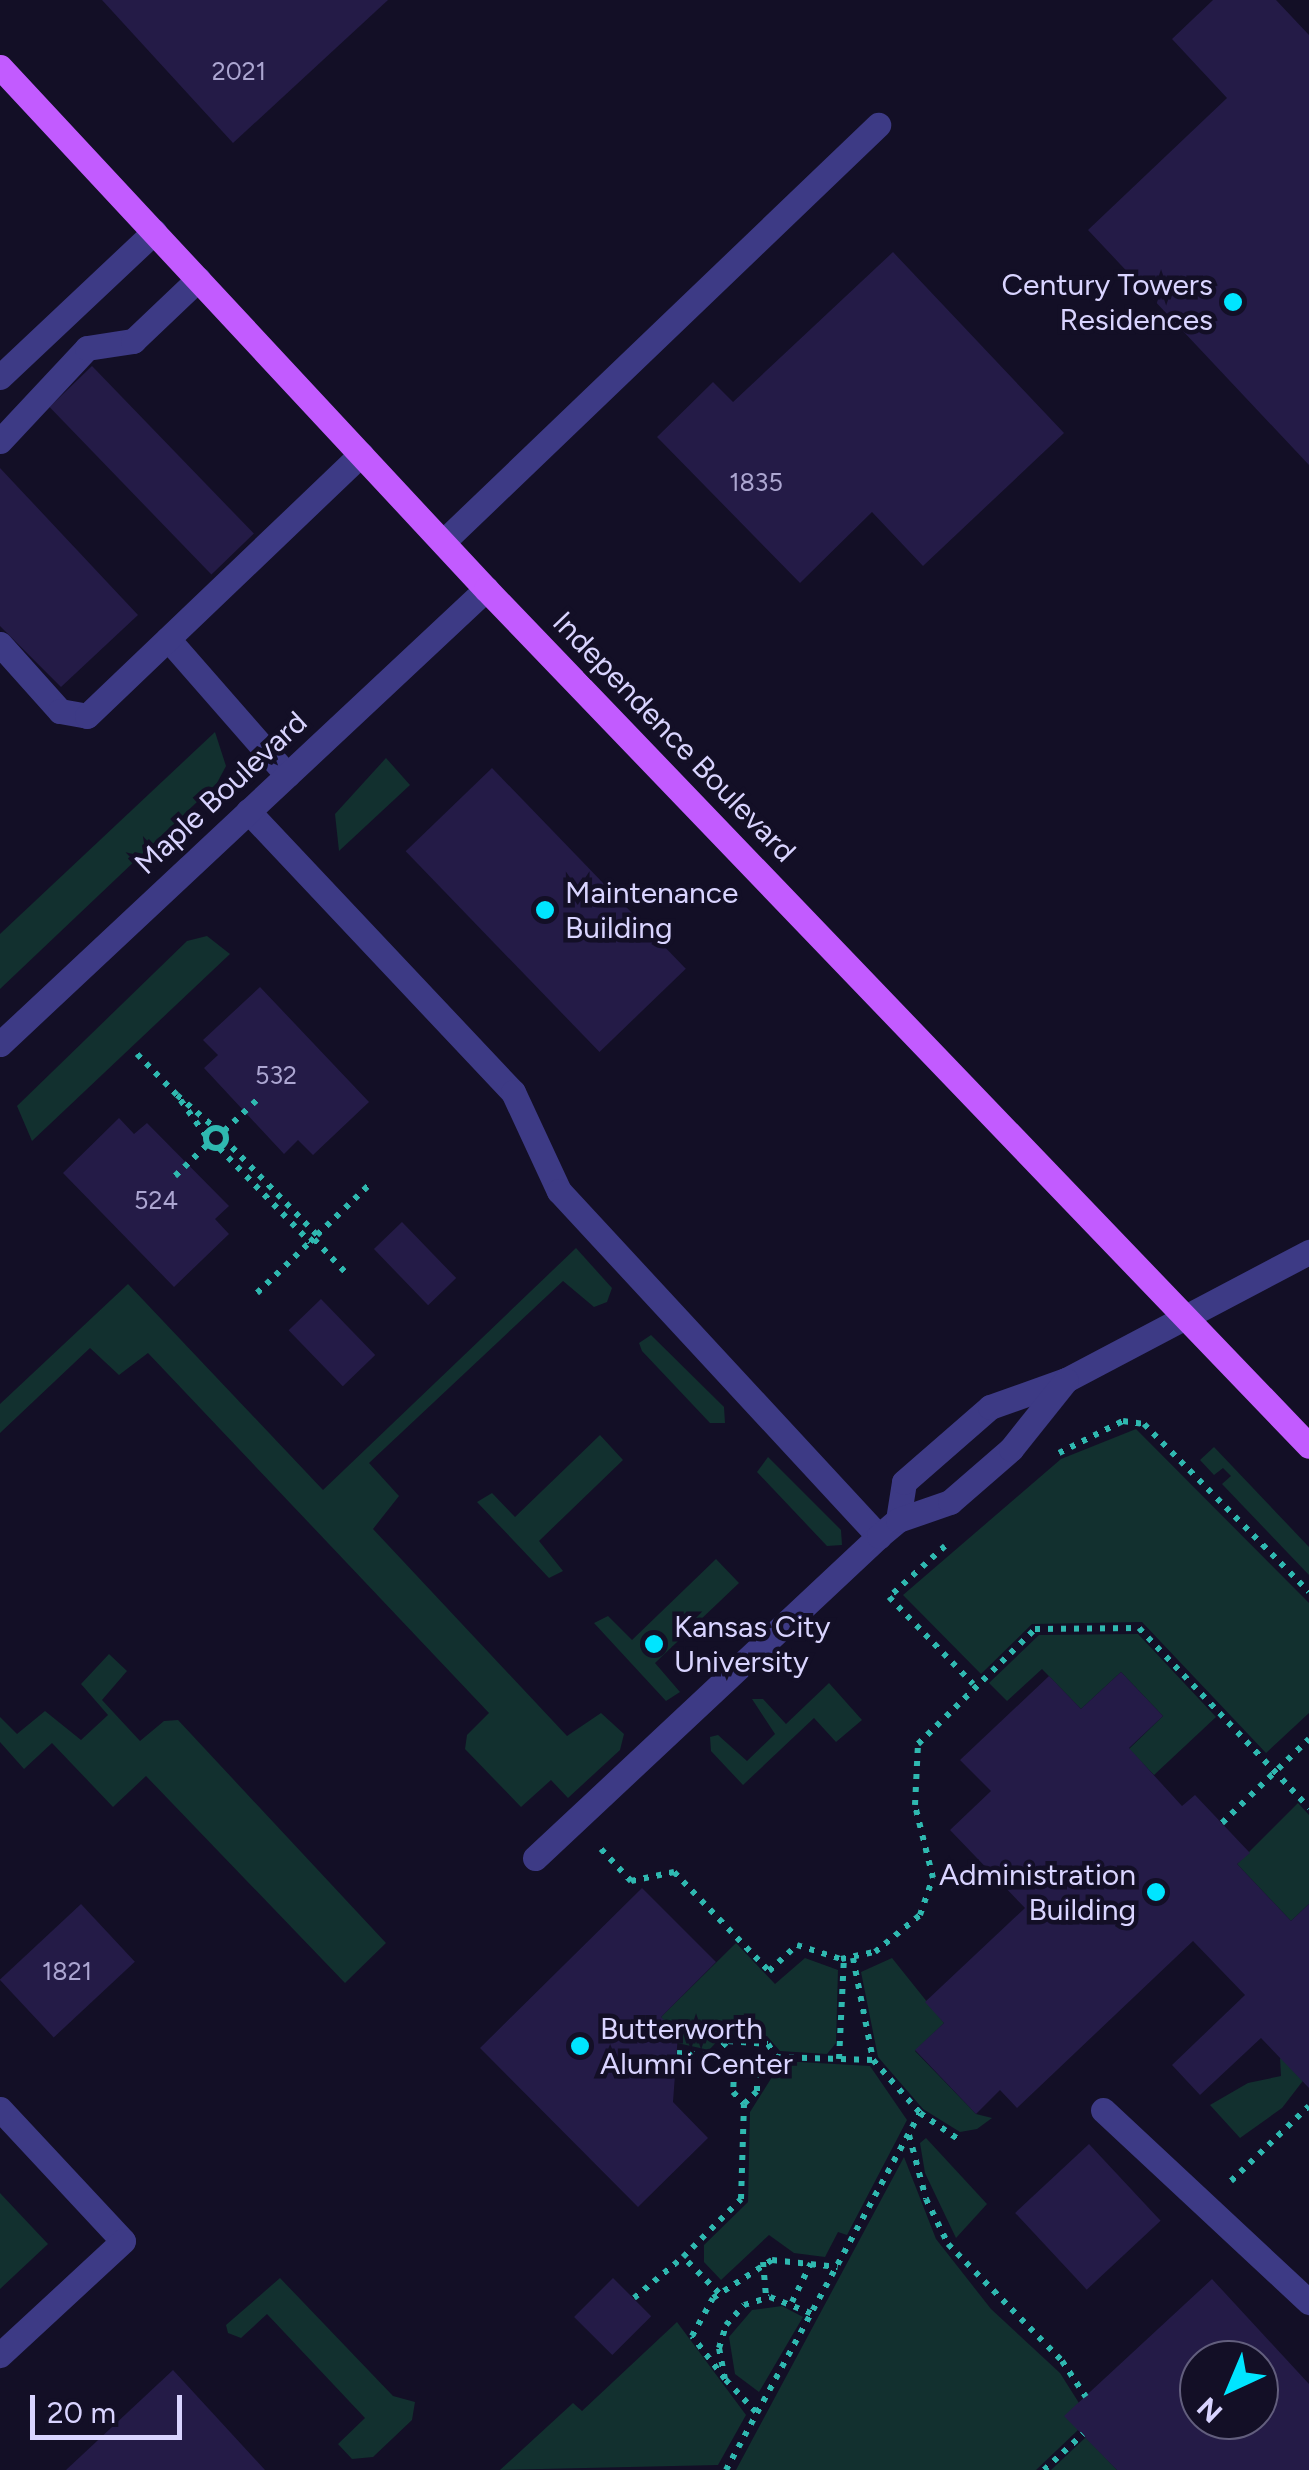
<!DOCTYPE html>
<html>
<head>
<meta charset="utf-8">
<style>
  body { margin:0 }
  #map { position:relative; width:1309px; height:2470px; overflow:hidden; background:#130f26; font-family:Figtree,sans-serif }
  div>[style] { position:absolute }
  [style*='--x'] { left:calc(var(--x)*1px); top:calc(var(--y)*1px); width:calc(var(--w)*1px); rotate:calc(var(--a)*1deg) }
  .green>* { inset:0; background:#12302f }
  .building>* { inset:0; background:#241b47; transform-origin:0 0 }
  .path>* { height:6px; margin-top:-3px; transform-origin:0; background:repeating-linear-gradient(90deg,#2fb8b0 0 5px,transparent 0 13px) }
  .path>.ring { margin:-3px; padding:0; box-sizing:content-box; background:none; border:6px solid #2fb8b0; border-radius:50% }
  .minor>* { height:25px; margin:-12.5px; padding:0 12.5px; transform-origin:12.5px; border-radius:12.5px; background:#3d3a85 }
  .major>* { height:25px; margin:-12.5px; padding:0 12.5px; transform-origin:12.5px; border-radius:12.5px; background:#c25bff }
  .dots>* { width:28px; height:28px; translate:-50% -50%; box-sizing:border-box; border:5px solid #130f26; border-radius:50% }
  span { translate:-50% -50%; white-space:nowrap; text-align:center; line-height:1.15; -webkit-text-stroke:9px #130f26; paint-order:stroke }
  .number-label { font-size:25px; color:#aca6d1 }
  .number-label span { -webkit-text-stroke-width:0 }
  .poi-label { font-size:30px; color:#d9d4ff }
  .right { translate:-100% -50%; text-align:right }
  .left { translate:0 -50%; text-align:left }
  .street-label { font-size:30px; color:#d9d4ff }
  .north { position:absolute; left:1179px; top:2340px; width:100px; height:100px; box-sizing:border-box; background:#130f26; border:2px solid #625e7d; border-radius:50%; rotate:224deg; font-size:28px; font-weight:700; line-height:40px; text-align:center; color:#d9d4ff }
  .north::after { content:''; display:block; margin:auto; width:35px; height:45px; background:#00e5ff; clip-path:polygon(50% 0,100% 100%,50% 72%,0 100%) }
  .scale { position:absolute; left:30px; top:2395px; width:152px; height:45px; box-sizing:border-box; border:5px solid #d9d4ff; border-top:0; padding-left:12px; font-size:30px; line-height:35px; white-space:nowrap; color:#d9d4ff; -webkit-text-stroke:8px #130f26; paint-order:stroke }
</style>
</head>
<body>
<div id="map">
  <div class="green">
    <i style="clip-path:polygon(215px 732px,226px 766px,217px 783px,0 989px,0 934px)"></i>
    <i style="clip-path:polygon(386px 758px,410px 785px,339px 851px,335px 814px)"></i>
    <i style="clip-path:polygon(207px 936px,230px 954px,32px 1141px,17px 1106px,187px 941px)"></i>
    <i style="clip-path:polygon(576px 1248px,612px 1288px,607px 1302px,594px 1307px,563px 1281px,369px 1463px,399px 1496px,373px 1529px,567px 1736px,601px 1713px,624px 1734px,620px 1750px,568px 1798px,551px 1780px,521px 1807px,465px 1749px,467px 1735px,489px 1713px,148px 1353px,119px 1375px,90px 1348px,0 1433px,0 1404px,128px 1284px,323px 1490px)"></i>
    <i style="clip-path:polygon(651px 1335px,724px 1407px,725px 1423px,710px 1423px,642px 1351px,639px 1343px)"></i>
    <i style="clip-path:polygon(1136px 1429px,1309px 1603px,1309px 1713px,1266px 1753px,1142px 1622px,1032px 1624px,981px 1674px,903px 1595px,1061px 1459px)"></i>
    <i style="clip-path:polygon(600px 1435px,623px 1460px,539px 1541px,563px 1571px,549px 1578px,477px 1502px,492px 1493px,515px 1517px)"></i>
    <i style="clip-path:polygon(1214px 1447px,1309px 1547px,1309px 1575px,1222px 1484px,1231px 1476px,1223px 1468px,1214px 1475px,1200px 1460px)"></i>
    <i style="clip-path:polygon(768px 1457px,841px 1530px,842px 1545px,827px 1546px,757px 1472px)"></i>
    <i style="clip-path:polygon(716px 1559px,739px 1583px,655px 1663px,680px 1692px,666px 1701px,594px 1623px,608px 1616px,632px 1640px)"></i>
    <i style="clip-path:polygon(1138px 1634px,1216px 1717px,1154px 1775px,1129px 1749px,1163px 1716px,1121px 1672px,1081px 1709px,1042px 1669px,1007px 1701px,989px 1683px,1039px 1635px)"></i>
    <i style="clip-path:polygon(109px 1654px,127px 1671px,102px 1700px,140px 1741px,164px 1721px,178px 1720px,386px 1943px,345px 1983px,146px 1776px,113px 1807px,52px 1743px,24px 1769px,0 1742px,0 1717px,17px 1734px,45px 1711px,81px 1740px,108px 1715px,81px 1684px)"></i>
    <i style="clip-path:polygon(829px 1683px,862px 1720px,836px 1742px,814px 1718px,743px 1785px,711px 1751px,710px 1737px,718px 1735px,747px 1761px,775px 1734px,752px 1699px,763px 1699px,786px 1724px)"></i>
    <i style="clip-path:polygon(1298px 1803px,1309px 1815px,1309px 1904px,1291px 1921px,1237px 1864px)"></i>
    <i style="clip-path:polygon(736px 1943px,775px 1984px,805px 1958px,838px 1970px,836px 2043px,827px 2054px,780px 2051px,767px 2036px,724px 2034px,709px 2050px,677px 2043px,661px 2017px)"></i>
    <i style="clip-path:polygon(892px 1958px,944px 2023px,915px 2051px,976px 2114px,992px 2118px,977px 2129px,960px 2132px,923px 2109px,878px 2057px,861px 1972px)"></i>
    <i style="clip-path:polygon(1280px 2058px,1309px 2073px,1282px 2108px,1240px 2138px,1210px 2105px,1248px 2083px,1281px 2076px)"></i>
    <i style="clip-path:polygon(782px 2061px,870px 2066px,907px 2120px,847px 2235px,838px 2232px,825px 2257px,794px 2253px,769px 2235px,721px 2280px,704px 2262px,704px 2245px,748px 2202px,750px 2112px)"></i>
    <i style="clip-path:polygon(926px 2138px,987px 2204px,956px 2238px,925px 2173px,920px 2143px)"></i>
    <i style="clip-path:polygon(904px 2157px,936px 2239px,991px 2309px,1060px 2373px,1079px 2403px,1078px 2430px,1036px 2470px,736px 2470px)"></i>
    <i style="clip-path:polygon(0 2193px,48px 2244px,0 2289px)"></i>
    <i style="clip-path:polygon(280px 2278px,393px 2396px,415px 2402px,412px 2420px,373px 2457px,352px 2459px,338px 2444px,365px 2418px,267px 2314px,241px 2338px,228px 2333px,226px 2325px)"></i>
    <i style="clip-path:polygon(782px 2306px,803px 2317px,759px 2392px,735px 2374px,729px 2337px,752px 2310px)"></i>
    <i style="clip-path:polygon(677px 2322px,746px 2415px,718px 2465px,500px 2470px,573px 2403px,582px 2411px)"></i>
    <i style="clip-path:polygon(1086px 2437px,1117px 2470px,1051px 2470px)"></i>
  </div>
  <div class="building">
    <i style="clip-path:polygon(102px 0,388px 0,233px 143px)"></i>
    <i style="clip-path:polygon(1213px 0,1276px 0,1309px 35px,1309px 465px,1088px 230px,1227px 98px,1172px 39px)"></i>
    <i style="clip-path:polygon(893px 252px,1064px 433px,923px 566px,872px 512px,800px 583px,657px 437px,713px 382px,733px 402px)"></i>
    <i style="left:92px;top:366px;width:233px;height:59px;rotate:46deg"></i>
    <i style="clip-path:polygon(0 468px,138px 615px,61px 687px,0 626px)"></i>
    <i style="left:492px;top:768px;width:279px;height:120px;rotate:46deg"></i>
    <i style="clip-path:polygon(260px 987px,369px 1102px,313px 1155px,298px 1140px,284px 1154px,204px 1068px,218px 1055px,203px 1040px)"></i>
    <i style="clip-path:polygon(119px 1118px,134px 1134px,147px 1123px,229px 1206px,215px 1219px,229px 1234px,174px 1287px,63px 1173px)"></i>
    <i style="left:402px;top:1222px;width:78px;height:39px;rotate:46deg"></i>
    <i style="left:321px;top:1299px;width:78px;height:45px;rotate:46deg"></i>
    <i style="clip-path:polygon(1121px 1672px,1163px 1716px,1129px 1748px,1182px 1806px,1195px 1795px,1250px 1853px,1237px 1864px,1291px 1921px,1309px 1904px,1309px 2088px,1261px 2038px,1200px 2095px,1172px 2065px,1245px 1995px,1193px 1941px,1017px 2108px,1000px 2090px,976px 2114px,915px 2050px,944px 2023px,925px 2002px,1025px 1908px,950px 1830px,991px 1791px,960px 1760px,1049px 1676px,1081px 1709px)"></i>
    <i style="clip-path:polygon(642px 1888px,716px 1962px,661px 2017px,678px 2034px,673px 2102px,708px 2138px,638px 2207px,480px 2048px)"></i>
    <i style="left:81px;top:1904px;width:79px;height:111px;rotate:47deg"></i>
    <i style="left:1089px;top:2144px;width:105px;height:101px;rotate:47deg"></i>
    <i style="left:613px;top:2278px;width:54px;height:55px;rotate:45deg"></i>
    <i style="clip-path:polygon(evenodd,1212px 2279px,1309px 2384px,1309px 2470px,1117px 2470px,1064px 2416px,1212px 2279px,1199px 2360px,1259px 2360px,1259px 2420px,1199px 2420px,1199px 2360px)"></i>
    <i style="clip-path:polygon(173px 2370px,265px 2470px,66px 2470px)"></i>
  </div>
  <div class="path">
    <i style="--x:137;--y:1054;--w:57;--a:45.7"></i>
    <i class="ring" style="left:206px;top:1128px;width:14px;height:14px"></i>
    <i style="--x:224;--y:1131;--w:47;--a:-43.3"></i>
    <i style="--x:206;--y:1136;--w:50;--a:-125.3"></i>
    <i style="--x:177;--y:1095;--w:50;--a:41"></i>
    <i style="--x:219;--y:1148;--w:131;--a:45.9"></i>
    <i style="--x:310;--y:1242;--w:10;--a:-45"></i>
    <i style="--x:317;--y:1235;--w:131;--a:-134.1"></i>
    <i style="--x:175;--y:1176;--w:46;--a:-44.1"></i>
    <i style="--x:317;--y:1235;--w:71;--a:-43.9"></i>
    <i style="--x:314;--y:1239;--w:48;--a:46.7"></i>
    <i style="--x:257;--y:1293;--w:74;--a:-43.9"></i>
    <i style="--x:1059;--y:1453;--w:72;--a:-26.6"></i>
    <i style="--x:1123;--y:1421;--w:21;--a:8"></i>
    <i style="--x:1144;--y:1424;--w:235;--a:45.5"></i>
    <i style="--x:945;--y:1546;--w:76;--a:137.7"></i>
    <i style="--x:889;--y:1597;--w:121;--a:46"></i>
    <i style="--x:1222;--y:1823;--w:121;--a:-44"></i>
    <i style="--x:601;--y:1849;--w:44;--a:46.8"></i>
    <i style="--x:631;--y:1881;--w:44;--a:-11.8"></i>
    <i style="--x:674;--y:1872;--w:137;--a:46.2"></i>
    <i style="--x:769;--y:1971;--w:38;--a:-43"></i>
    <i style="--x:797;--y:1945;--w:46;--a:17.7"></i>
    <i style="--x:841;--y:1959;--w:35;--a:-12"></i>
    <i style="--x:875;--y:1952;--w:58;--a:-39.4"></i>
    <i style="--x:920;--y:1915;--w:39;--a:-71"></i>
    <i style="--x:933;--y:1878;--w:75;--a:-103.9"></i>
    <i style="--x:915;--y:1805;--w:61;--a:-87.2"></i>
    <i style="--x:918;--y:1744;--w:164;--a:-44.5"></i>
    <i style="--x:1035;--y:1629;--w:104;--a:-0.6"></i>
    <i style="--x:1139;--y:1628;--w:248;--a:46.6"></i>
    <i style="--x:853;--y:1958;--w:104;--a:78.9"></i>
    <i style="--x:677;--y:2053;--w:36;--a:3"></i>
    <i style="--x:713;--y:2055;--w:21;--a:43"></i>
    <i style="--x:728;--y:2069;--w:17;--a:3"></i>
    <i style="--x:745;--y:2070;--w:19;--a:-3"></i>
    <i style="--x:764;--y:2069;--w:17;--a:-45"></i>
    <i style="--x:776;--y:2057;--w:97;--a:1.8"></i>
    <i style="--x:873;--y:2060;--w:71;--a:48.4"></i>
    <i style="--x:713;--y:2055;--w:21;--a:-43"></i>
    <i style="--x:728;--y:2041;--w:40;--a:4.3"></i>
    <i style="--x:768;--y:2044;--w:15;--a:58"></i>
    <i style="--x:839;--y:2059;--w:101;--a:-87.2"></i>
    <i style="--x:734;--y:2069;--w:23;--a:92"></i>
    <i style="--x:733;--y:2092;--w:16;--a:47"></i>
    <i style="--x:909;--y:2135;--w:66;--a:75.1"></i>
    <i style="--x:926;--y:2199;--w:50;--a:63.9"></i>
    <i style="--x:948;--y:2244;--w:163;--a:45.7"></i>
    <i style="--x:1062;--y:2361;--w:43;--a:56.3"></i>
    <i style="--x:1231;--y:2181;--w:108;--a:-43.9"></i>
    <i style="--x:763;--y:2262;--w:36;--a:85"></i>
    <i style="--x:719;--y:2293;--w:51;--a:-135"></i>
    <i style="--x:683;--y:2257;--w:82;--a:-45"></i>
    <i style="--x:741;--y:2199;--w:95;--a:-88.2"></i>
    <i style="--x:744;--y:2104;--w:18;--a:-45"></i>
    <i style="--x:757;--y:2091;--w:22;--a:-90"></i>
    <i style="--x:634;--y:2298;--w:64;--a:-39.9"></i>
    <i style="--x:792;--y:2302;--w:43;--a:-64"></i>
    <i style="--x:725;--y:2379;--w:54;--a:-127.5"></i>
    <i style="--x:692;--y:2336;--w:43;--a:-61.1"></i>
    <i style="--x:713;--y:2298;--w:70;--a:-32.8"></i>
    <i style="--x:772;--y:2260;--w:66;--a:6.1"></i>
    <i style="--x:756;--y:2412;--w:45;--a:-133.2"></i>
    <i style="--x:725;--y:2379;--w:32;--a:-101"></i>
    <i style="--x:719;--y:2348;--w:24;--a:-73"></i>
    <i style="--x:726;--y:2325;--w:27;--a:-48"></i>
    <i style="--x:744;--y:2305;--w:27;--a:-17"></i>
    <i style="--x:770;--y:2297;--w:46;--a:21.6"></i>
    <i style="--x:726;--y:2470;--w:406;--a:-61.5"></i>
    <i style="--x:920;--y:2113;--w:46;--a:34.4"></i>
    <i style="--x:1044;--y:2470;--w:53;--a:-42.7"></i>
  </div>
  <div class="minor">
    <i style="--x:0;--y:377;--w:212;--a:-43.3"></i>
    <i style="--x:0;--y:441;--w:127;--a:-46.9"></i>
    <i style="--x:87;--y:348;--w:47;--a:-8.7"></i>
    <i style="--x:133;--y:341;--w:90;--a:-43.6"></i>
    <i style="--x:443;--y:542;--w:603;--a:-43.79"></i>
    <i style="--x:168;--y:639;--w:181;--a:48.8"></i>
    <i style="--x:0;--y:644;--w:90;--a:48.2"></i>
    <i style="--x:60;--y:711;--w:27;--a:10"></i>
    <i style="--x:87;--y:716;--w:379;--a:-43.7"></i>
    <i style="--x:248;--y:811;--w:386;--a:46.7"></i>
    <i style="--x:513;--y:1092;--w:109;--a:65.1"></i>
    <i style="--x:559;--y:1191;--w:471;--a:47.2"></i>
    <i style="--x:0;--y:1044;--w:666;--a:-43.11"></i>
    <i style="--x:898;--y:1520;--w:38;--a:-81"></i>
    <i style="--x:904;--y:1482;--w:114;--a:-41.1"></i>
    <i style="--x:990;--y:1407;--w:81;--a:-19.6"></i>
    <i style="--x:1066;--y:1380;--w:275;--a:-27.8"></i>
    <i style="--x:535;--y:1858;--w:471;--a:-43.1"></i>
    <i style="--x:879;--y:1536;--w:25;--a:-40"></i>
    <i style="--x:898;--y:1520;--w:55;--a:-19.1"></i>
    <i style="--x:950;--y:1502;--w:81;--a:-41"></i>
    <i style="--x:1011;--y:1449;--w:88;--a:-51.4"></i>
    <i style="--x:0;--y:2109;--w:180;--a:47"></i>
    <i style="--x:123;--y:2241;--w:168;--a:137.2"></i>
    <i style="--x:1103;--y:2110;--w:282;--a:43"></i>
  </div>
  <div class="major">
    <i style="--x:0;--y:67;--w:713;--a:47.05"></i>
    <i style="--x:486;--y:589;--w:1188;--a:46.16"></i>
  </div>
  <div class="dots">
    <i style="left:1233px;top:302px;background:#00e5ff"></i>
    <i style="left:545px;top:910px;background:#00e5ff"></i>
    <i style="left:654px;top:1644px;background:#00e5ff"></i>
    <i style="left:1156px;top:1892px;background:#00e5ff"></i>
    <i style="left:580px;top:2046px;background:#00e5ff"></i>
  </div>
  <div class="number-label">
    <span style="left:239px;top:71px">2021</span>
    <span style="left:756px;top:482px">1835</span>
    <span style="left:276px;top:1075px">532</span>
    <span style="left:156px;top:1200px">524</span>
    <span style="left:67px;top:1971px">1821</span>
  </div>
  <div class="poi-label">
    <span class="right" style="left:1213px;top:302px">Century Towers<br>Residences</span>
    <span class="left" style="left:565px;top:910px">Maintenance<br>Building</span>
    <span class="left" style="left:674px;top:1644px">Kansas City<br>University</span>
    <span class="right" style="left:1136px;top:1892px">Administration<br>Building</span>
    <span class="left" style="left:600px;top:2046px">Butterworth<br>Alumni Center</span>
  </div>
  <div class="street-label">
    <span style="left:674px;top:737px;rotate:46deg">Independence Boulevard</span>
    <span style="left:221px;top:793px;rotate:-43deg">Maple Boulevard</span>
  </div>
  <div class="north">N</div>
  <div class="scale">20 m</div>
</div>
</body>
</html>
